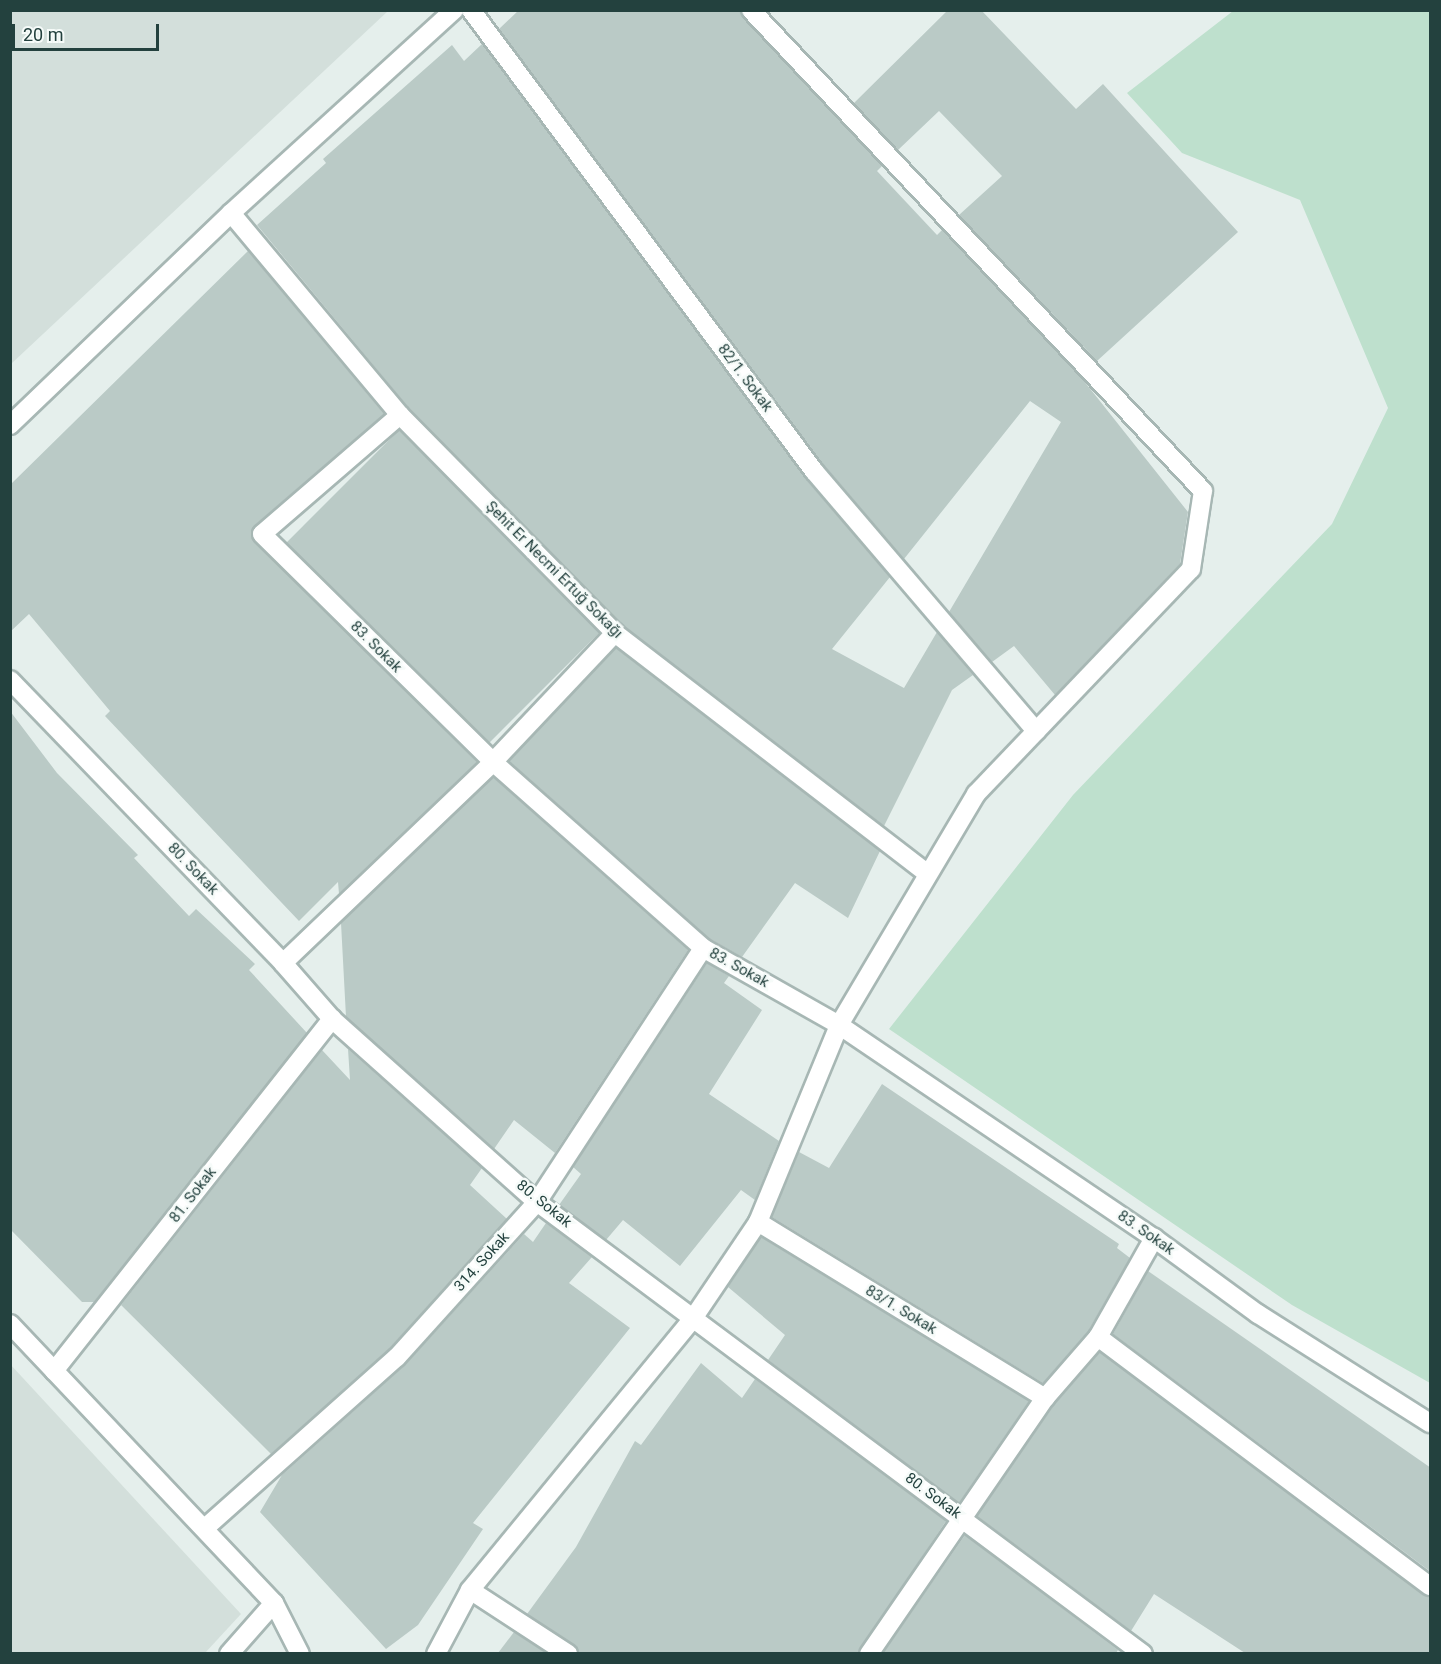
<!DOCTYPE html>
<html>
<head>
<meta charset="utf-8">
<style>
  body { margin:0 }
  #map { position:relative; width:1441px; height:1664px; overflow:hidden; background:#e5efec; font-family:Roboto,sans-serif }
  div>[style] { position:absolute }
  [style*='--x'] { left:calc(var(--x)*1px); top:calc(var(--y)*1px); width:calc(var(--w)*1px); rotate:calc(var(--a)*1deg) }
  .built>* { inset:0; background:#d3dfdb }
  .green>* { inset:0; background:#bee0cd }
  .building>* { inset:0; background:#bacac6; transform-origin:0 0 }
  .roads { filter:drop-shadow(2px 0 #a7b7b4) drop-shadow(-2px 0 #a7b7b4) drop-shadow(0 2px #a7b7b4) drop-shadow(0 -2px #a7b7b4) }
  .minor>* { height:18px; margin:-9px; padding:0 9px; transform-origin:9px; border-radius:9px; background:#fff }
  span { translate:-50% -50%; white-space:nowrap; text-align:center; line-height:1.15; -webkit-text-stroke:5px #f6fbf9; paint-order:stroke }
  .street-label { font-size:15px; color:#23413e }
  .frame { position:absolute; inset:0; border:12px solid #23413e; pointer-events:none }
  .scale { position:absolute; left:12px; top:24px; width:147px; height:27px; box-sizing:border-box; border:3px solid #23413e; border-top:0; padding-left:8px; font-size:18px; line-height:21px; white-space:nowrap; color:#23413e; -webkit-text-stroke:4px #f6fbf9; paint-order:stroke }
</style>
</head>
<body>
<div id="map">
  <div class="built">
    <i style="clip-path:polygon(11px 10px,388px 10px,388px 11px,11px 364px)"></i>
    <i style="clip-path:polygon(10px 1364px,241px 1614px,205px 1653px,11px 1653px)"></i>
  </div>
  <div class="green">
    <i style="clip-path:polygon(1233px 11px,1430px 11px,1430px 1383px,1292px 1305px,889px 1029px,1073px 795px,1332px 524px,1388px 408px,1300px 200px,1182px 153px,1127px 93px)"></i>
  </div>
  <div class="building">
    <i style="clip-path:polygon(519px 10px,740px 10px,882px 166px,877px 171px,937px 235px,942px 230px,1080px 376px,1188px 512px,1180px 564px,1055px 695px,1014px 646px,992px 662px,949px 612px,1061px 422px,1030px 401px,904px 559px,823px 464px,499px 29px)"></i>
    <i style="clip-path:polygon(948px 10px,981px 10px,1076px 109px,1103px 84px,1238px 232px,1097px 361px,959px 215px,1002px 176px,939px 111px,898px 150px,854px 103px)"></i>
    <i style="clip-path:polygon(482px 44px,805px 478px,890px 577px,832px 649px,904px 688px,937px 632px,973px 675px,952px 690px,884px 826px,622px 625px,408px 407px,257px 225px,326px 163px,323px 159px,452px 45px,464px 61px)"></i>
    <i style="clip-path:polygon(248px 251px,384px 414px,255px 525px,251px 537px,477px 762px,339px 894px,338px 882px,299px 921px,105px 716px,110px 711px,29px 614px,10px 632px,10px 485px)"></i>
    <i style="left:399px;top:430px;width:285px;height:159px;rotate:45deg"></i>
    <i style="clip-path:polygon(616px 648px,880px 851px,848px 918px,795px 883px,742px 957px,710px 939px,509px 761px)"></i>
    <i style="clip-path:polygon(10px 711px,57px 773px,138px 855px,134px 858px,189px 916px,196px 909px,255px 964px,249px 970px,307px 1033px,94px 1302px,82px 1302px,10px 1229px)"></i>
    <i style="clip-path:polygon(493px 777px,688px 950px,555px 1153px,514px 1120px,494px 1149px,346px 1017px,341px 923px)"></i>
    <i style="clip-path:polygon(707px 963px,729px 976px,724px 983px,762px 1010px,709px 1094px,779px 1141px,755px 1200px,741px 1190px,680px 1266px,623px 1220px,606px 1240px,559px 1205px,581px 1174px,573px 1167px)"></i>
    <i style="clip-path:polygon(348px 1049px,482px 1168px,470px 1185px,507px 1219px,389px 1349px,271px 1454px,121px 1305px,322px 1050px,350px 1080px)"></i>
    <i style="clip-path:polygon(882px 1084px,1119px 1244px,1117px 1248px,1130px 1258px,1089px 1330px,1043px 1383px,772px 1217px,799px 1152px,829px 1168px)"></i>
    <i style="clip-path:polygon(546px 1223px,592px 1257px,569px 1283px,630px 1328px,473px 1523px,483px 1529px,418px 1625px,386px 1649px,260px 1512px,282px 1475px,405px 1365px,524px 1234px,533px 1242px)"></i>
    <i style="clip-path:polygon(761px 1237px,1029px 1401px,959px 1503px,768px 1360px,785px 1335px,728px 1287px)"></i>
    <i style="clip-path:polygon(1148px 1271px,1431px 1468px,1431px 1572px,1113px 1334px)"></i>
    <i style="clip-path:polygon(1100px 1352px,1431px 1597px,1431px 1653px,1245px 1653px,1154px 1594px,1131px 1631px,977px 1516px,1054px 1405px)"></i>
    <i style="clip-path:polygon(701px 1363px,742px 1398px,755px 1379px,946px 1521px,858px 1653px,579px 1653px,574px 1645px,527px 1614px,576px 1547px,635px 1441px,641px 1445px)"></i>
    <i style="clip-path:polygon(965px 1535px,1118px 1650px,1116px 1653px,883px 1653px)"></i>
    <i style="clip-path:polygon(514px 1632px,547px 1653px,498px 1653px)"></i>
  </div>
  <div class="roads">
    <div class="minor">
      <i style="--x:471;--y:10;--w:575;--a:53.35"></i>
      <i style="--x:814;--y:471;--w:342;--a:49.5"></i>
      <i style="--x:231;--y:213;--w:263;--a:50.1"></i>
      <i style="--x:400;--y:415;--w:306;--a:45.4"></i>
      <i style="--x:615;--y:633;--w:394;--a:37.6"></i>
      <i style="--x:400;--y:415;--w:182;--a:139.2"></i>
      <i style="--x:262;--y:534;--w:325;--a:44.6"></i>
      <i style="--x:493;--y:762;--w:281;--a:41.5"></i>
      <i style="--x:703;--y:948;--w:156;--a:29.5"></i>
      <i style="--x:839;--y:1025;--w:380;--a:34.1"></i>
      <i style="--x:1154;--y:1238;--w:129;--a:36.2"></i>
      <i style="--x:1258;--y:1314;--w:204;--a:32.4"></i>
      <i style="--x:10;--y:425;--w:306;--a:-43.8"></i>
      <i style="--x:231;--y:213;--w:302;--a:-42.3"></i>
      <i style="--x:10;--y:680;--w:393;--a:46"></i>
      <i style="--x:283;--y:963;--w:74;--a:48.8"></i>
      <i style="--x:332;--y:1019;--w:275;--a:41.8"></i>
      <i style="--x:537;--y:1202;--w:756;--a:36.72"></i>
      <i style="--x:283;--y:963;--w:291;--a:-43.7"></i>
      <i style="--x:493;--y:762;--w:178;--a:-46.6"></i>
      <i style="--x:758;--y:1222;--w:337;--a:31.5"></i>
      <i style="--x:10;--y:1324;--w:384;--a:46.6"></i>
      <i style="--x:274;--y:1603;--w:57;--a:63"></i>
      <i style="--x:1098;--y:1337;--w:415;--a:36.9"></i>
      <i style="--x:54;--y:1371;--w:449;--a:-51.7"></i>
      <i style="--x:205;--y:1528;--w:257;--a:-41.7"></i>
      <i style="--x:397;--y:1357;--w:209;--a:-47.9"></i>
      <i style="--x:537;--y:1202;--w:303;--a:-56.8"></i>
      <i style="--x:470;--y:1590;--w:117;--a:33.1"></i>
      <i style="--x:229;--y:1654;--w:68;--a:-48.6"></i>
      <i style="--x:436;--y:1654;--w:72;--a:-62"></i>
      <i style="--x:470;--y:1590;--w:353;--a:-50.6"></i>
      <i style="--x:694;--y:1317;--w:115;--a:-56"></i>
      <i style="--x:758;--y:1222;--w:213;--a:-67.6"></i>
      <i style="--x:839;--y:1025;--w:269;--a:-59.3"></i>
      <i style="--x:976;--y:794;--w:311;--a:-46.3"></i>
      <i style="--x:1191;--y:569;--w:79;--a:-81.3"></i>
      <i style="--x:1203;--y:491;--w:660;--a:-133.22"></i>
      <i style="--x:869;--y:1654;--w:311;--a:-55.5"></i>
      <i style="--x:1045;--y:1398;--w:81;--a:-49"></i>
      <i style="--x:1098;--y:1337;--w:114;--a:-60.5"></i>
    </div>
  </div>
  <div class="street-label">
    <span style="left:745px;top:378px;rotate:53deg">82/1. Sokak</span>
    <span style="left:554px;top:570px;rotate:45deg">Şehit Er Necmi Ertuğ Sokağı</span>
    <span style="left:376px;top:647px;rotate:45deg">83. Sokak</span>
    <span style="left:193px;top:869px;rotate:46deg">80. Sokak</span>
    <span style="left:739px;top:968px;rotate:29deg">83. Sokak</span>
    <span style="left:193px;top:1195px;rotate:-52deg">81. Sokak</span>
    <span style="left:544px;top:1204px;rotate:39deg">80. Sokak</span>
    <span style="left:1146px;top:1233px;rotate:35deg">83. Sokak</span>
    <span style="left:482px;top:1262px;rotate:-48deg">314. Sokak</span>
    <span style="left:901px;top:1310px;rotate:31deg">83/1. Sokak</span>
    <span style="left:933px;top:1496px;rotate:37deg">80. Sokak</span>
  </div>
  <div class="frame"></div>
  <div class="scale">20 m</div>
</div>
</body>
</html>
